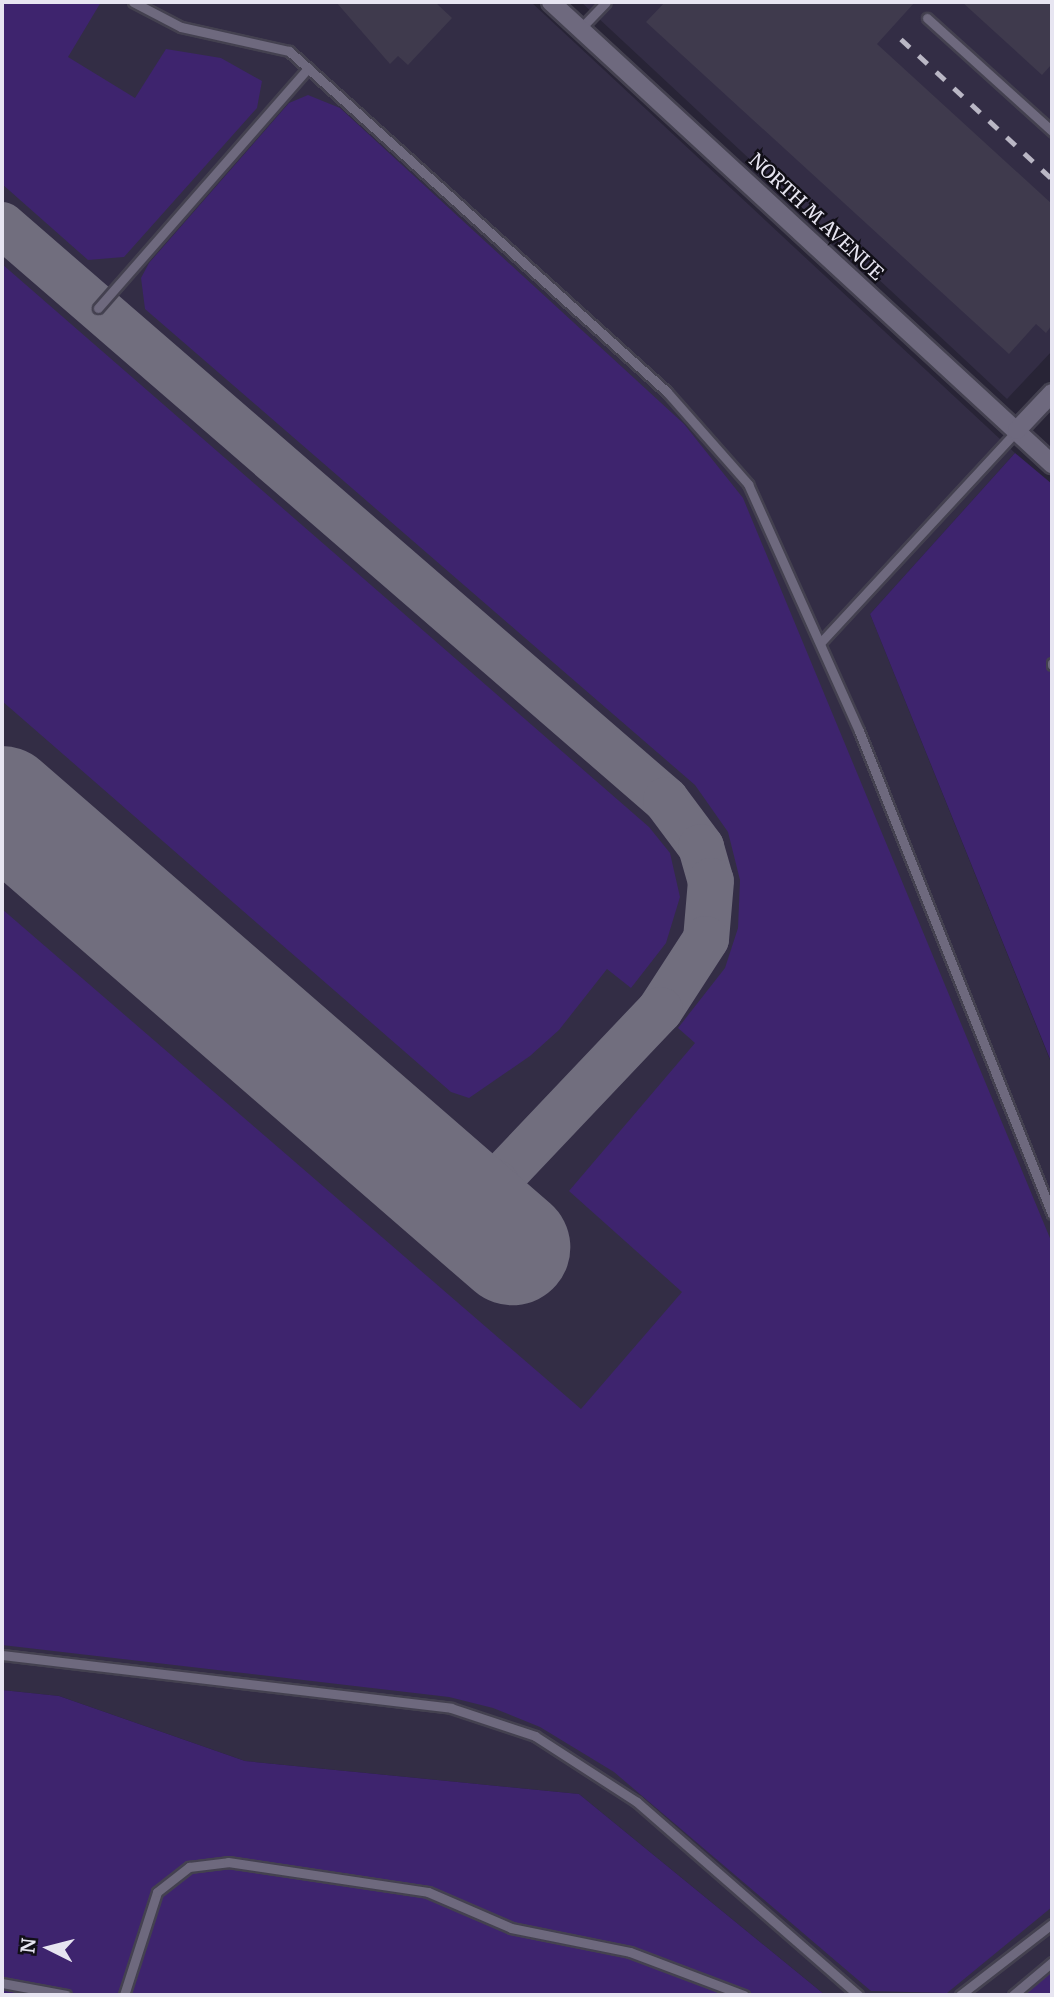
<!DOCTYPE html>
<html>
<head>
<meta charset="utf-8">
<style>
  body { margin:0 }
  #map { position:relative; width:1054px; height:1997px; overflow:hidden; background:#282436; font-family:Merriweather,serif }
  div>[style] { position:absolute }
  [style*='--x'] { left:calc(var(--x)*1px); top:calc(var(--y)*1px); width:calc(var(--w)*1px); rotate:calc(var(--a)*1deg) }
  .built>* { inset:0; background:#332d45 }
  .green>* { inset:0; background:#3e246e }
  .taxiway>* { height:46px; margin:-23px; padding:0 23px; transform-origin:23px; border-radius:23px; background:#716e7e }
  .runway>* { height:116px; margin:-58px; padding:0 58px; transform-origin:58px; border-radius:58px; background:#716e7e }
  .building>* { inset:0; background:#3f3a4d }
  .roads { filter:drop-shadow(2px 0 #444150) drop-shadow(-2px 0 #444150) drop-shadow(0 2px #444150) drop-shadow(0 -2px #444150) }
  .service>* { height:9px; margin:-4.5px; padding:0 4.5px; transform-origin:4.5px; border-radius:4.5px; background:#6e697e }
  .minor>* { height:18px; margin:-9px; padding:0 9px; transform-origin:9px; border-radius:9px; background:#6e697e }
  .rail>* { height:5px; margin-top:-2.5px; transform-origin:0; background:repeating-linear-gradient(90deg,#bab7c5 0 12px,transparent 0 24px) }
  span { translate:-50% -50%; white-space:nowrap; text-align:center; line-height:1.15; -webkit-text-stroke:5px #110f17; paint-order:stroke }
  .street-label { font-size:19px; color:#e7e5f1 }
  .frame { position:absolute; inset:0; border:4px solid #e7e5f1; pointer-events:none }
  .north { position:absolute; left:14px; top:1913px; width:70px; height:70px; -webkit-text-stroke:5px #110f17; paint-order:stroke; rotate:276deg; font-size:19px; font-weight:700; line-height:28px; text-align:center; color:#e7e5f1 }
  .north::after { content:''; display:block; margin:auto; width:24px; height:32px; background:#e7e5f1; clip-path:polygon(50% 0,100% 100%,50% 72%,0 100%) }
</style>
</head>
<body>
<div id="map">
  <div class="built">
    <i style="clip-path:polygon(2px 2px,531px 2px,1015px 453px,870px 614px,1052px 1065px,1052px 1954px,1004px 1995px,825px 1995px,579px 1794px,245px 1761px,59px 1696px,2px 1690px)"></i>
    <i style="clip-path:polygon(581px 2px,1052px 2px,1052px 351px,1007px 399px)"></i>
  </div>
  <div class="green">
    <i style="clip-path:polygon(2px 2px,101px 2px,68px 57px,135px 98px,166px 49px,221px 58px,262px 81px,257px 108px,124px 257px,88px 260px,2px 184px)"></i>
    <i style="clip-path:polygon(308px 95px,340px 108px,684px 424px,743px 498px,1052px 1243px,1052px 1907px,947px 1993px,871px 1991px,614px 1772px,540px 1727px,493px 1708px,449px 1697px,2px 1645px,2px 909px,581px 1409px,682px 1292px,569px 1191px,695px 1043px,678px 1028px,725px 968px,738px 928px,740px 880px,728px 832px,695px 785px,145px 309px,141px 278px,149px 263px,289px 103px)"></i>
    <i style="clip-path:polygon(2px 264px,649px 827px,670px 853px,680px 897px,666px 943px,631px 988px,607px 969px,559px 1030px,530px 1056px,469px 1098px,451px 1092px,2px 701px)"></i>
    <i style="clip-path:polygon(1015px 453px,1052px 484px,1052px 1064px,870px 614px)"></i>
    <i style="clip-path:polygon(2px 1690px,59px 1696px,245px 1761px,579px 1794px,825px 1995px,2px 1995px)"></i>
    <i style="clip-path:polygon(1052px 1954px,1052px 1995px,1004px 1995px)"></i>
  </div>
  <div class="taxiway">
    <i style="--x:2;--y:225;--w:878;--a:40.89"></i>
    <i style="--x:666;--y:800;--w:59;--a:53.3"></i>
    <i style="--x:701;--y:847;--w:35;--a:74"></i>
    <i style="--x:711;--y:881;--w:58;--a:94.9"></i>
    <i style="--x:706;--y:939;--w:85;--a:122.9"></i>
    <i style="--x:660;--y:1010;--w:238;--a:133.5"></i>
    <i style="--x:496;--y:1183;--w:30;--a:165"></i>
    <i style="--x:467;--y:1191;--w:29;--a:-168"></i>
  </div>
  <div class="runway">
    <i style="--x:2;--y:804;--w:676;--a:40.98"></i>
  </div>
  <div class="building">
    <i style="clip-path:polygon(336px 2px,435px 2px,452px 18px,408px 65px,398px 56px,390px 64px)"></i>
    <i style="clip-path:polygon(665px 2px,915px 2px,877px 44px,1052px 204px,1052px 325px,1046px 333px,1036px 324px,1009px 354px,646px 22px)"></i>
    <i style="clip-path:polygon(962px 2px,1052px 2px,1052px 64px,1042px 75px)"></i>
  </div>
  <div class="roads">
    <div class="service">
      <i style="--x:133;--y:2;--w:54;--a:27.5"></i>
      <i style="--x:181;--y:27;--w:111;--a:12.5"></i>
      <i style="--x:289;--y:51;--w:509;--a:42.05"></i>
      <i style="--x:667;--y:392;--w:123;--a:48.6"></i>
      <i style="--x:748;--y:484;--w:271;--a:65.8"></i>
      <i style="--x:859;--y:731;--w:520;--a:68.22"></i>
      <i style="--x:927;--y:18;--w:169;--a:42.1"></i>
      <i style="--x:580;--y:29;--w:37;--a:-46"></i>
      <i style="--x:98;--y:308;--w:319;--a:-48.8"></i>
      <i style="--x:821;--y:642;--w:289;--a:-47.2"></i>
      <i style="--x:1052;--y:663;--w:2;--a:90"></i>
      <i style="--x:2;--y:1655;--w:452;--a:6.7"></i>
      <i style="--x:451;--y:1708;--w:89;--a:18.4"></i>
      <i style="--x:535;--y:1736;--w:121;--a:32.9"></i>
      <i style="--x:637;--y:1802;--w:293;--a:41.1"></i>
      <i style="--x:2;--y:1983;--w:65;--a:10.6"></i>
      <i style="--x:124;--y:1995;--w:108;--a:-72.2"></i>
      <i style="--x:157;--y:1892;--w:41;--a:-38"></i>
      <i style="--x:189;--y:1867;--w:39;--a:-7"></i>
      <i style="--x:228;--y:1862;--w:202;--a:8.5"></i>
      <i style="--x:428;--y:1892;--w:90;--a:23.4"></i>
      <i style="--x:511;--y:1928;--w:121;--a:11.4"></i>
      <i style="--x:630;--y:1952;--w:122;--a:20.7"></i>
      <i style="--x:960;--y:1995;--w:116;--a:-37.7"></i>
      <i style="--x:1013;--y:1995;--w:51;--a:-40.2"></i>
    </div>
    <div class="minor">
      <i style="--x:551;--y:2;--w:682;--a:42.68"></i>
      <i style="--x:1017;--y:430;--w:51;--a:-46.6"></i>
    </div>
  </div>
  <div class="rail">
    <i style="--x:901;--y:39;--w:206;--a:42.8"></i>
  </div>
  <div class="street-label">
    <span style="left:816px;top:217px;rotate:43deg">NORTH M AVENUE</span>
  </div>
  <div class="frame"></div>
  <div class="north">N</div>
</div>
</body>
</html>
